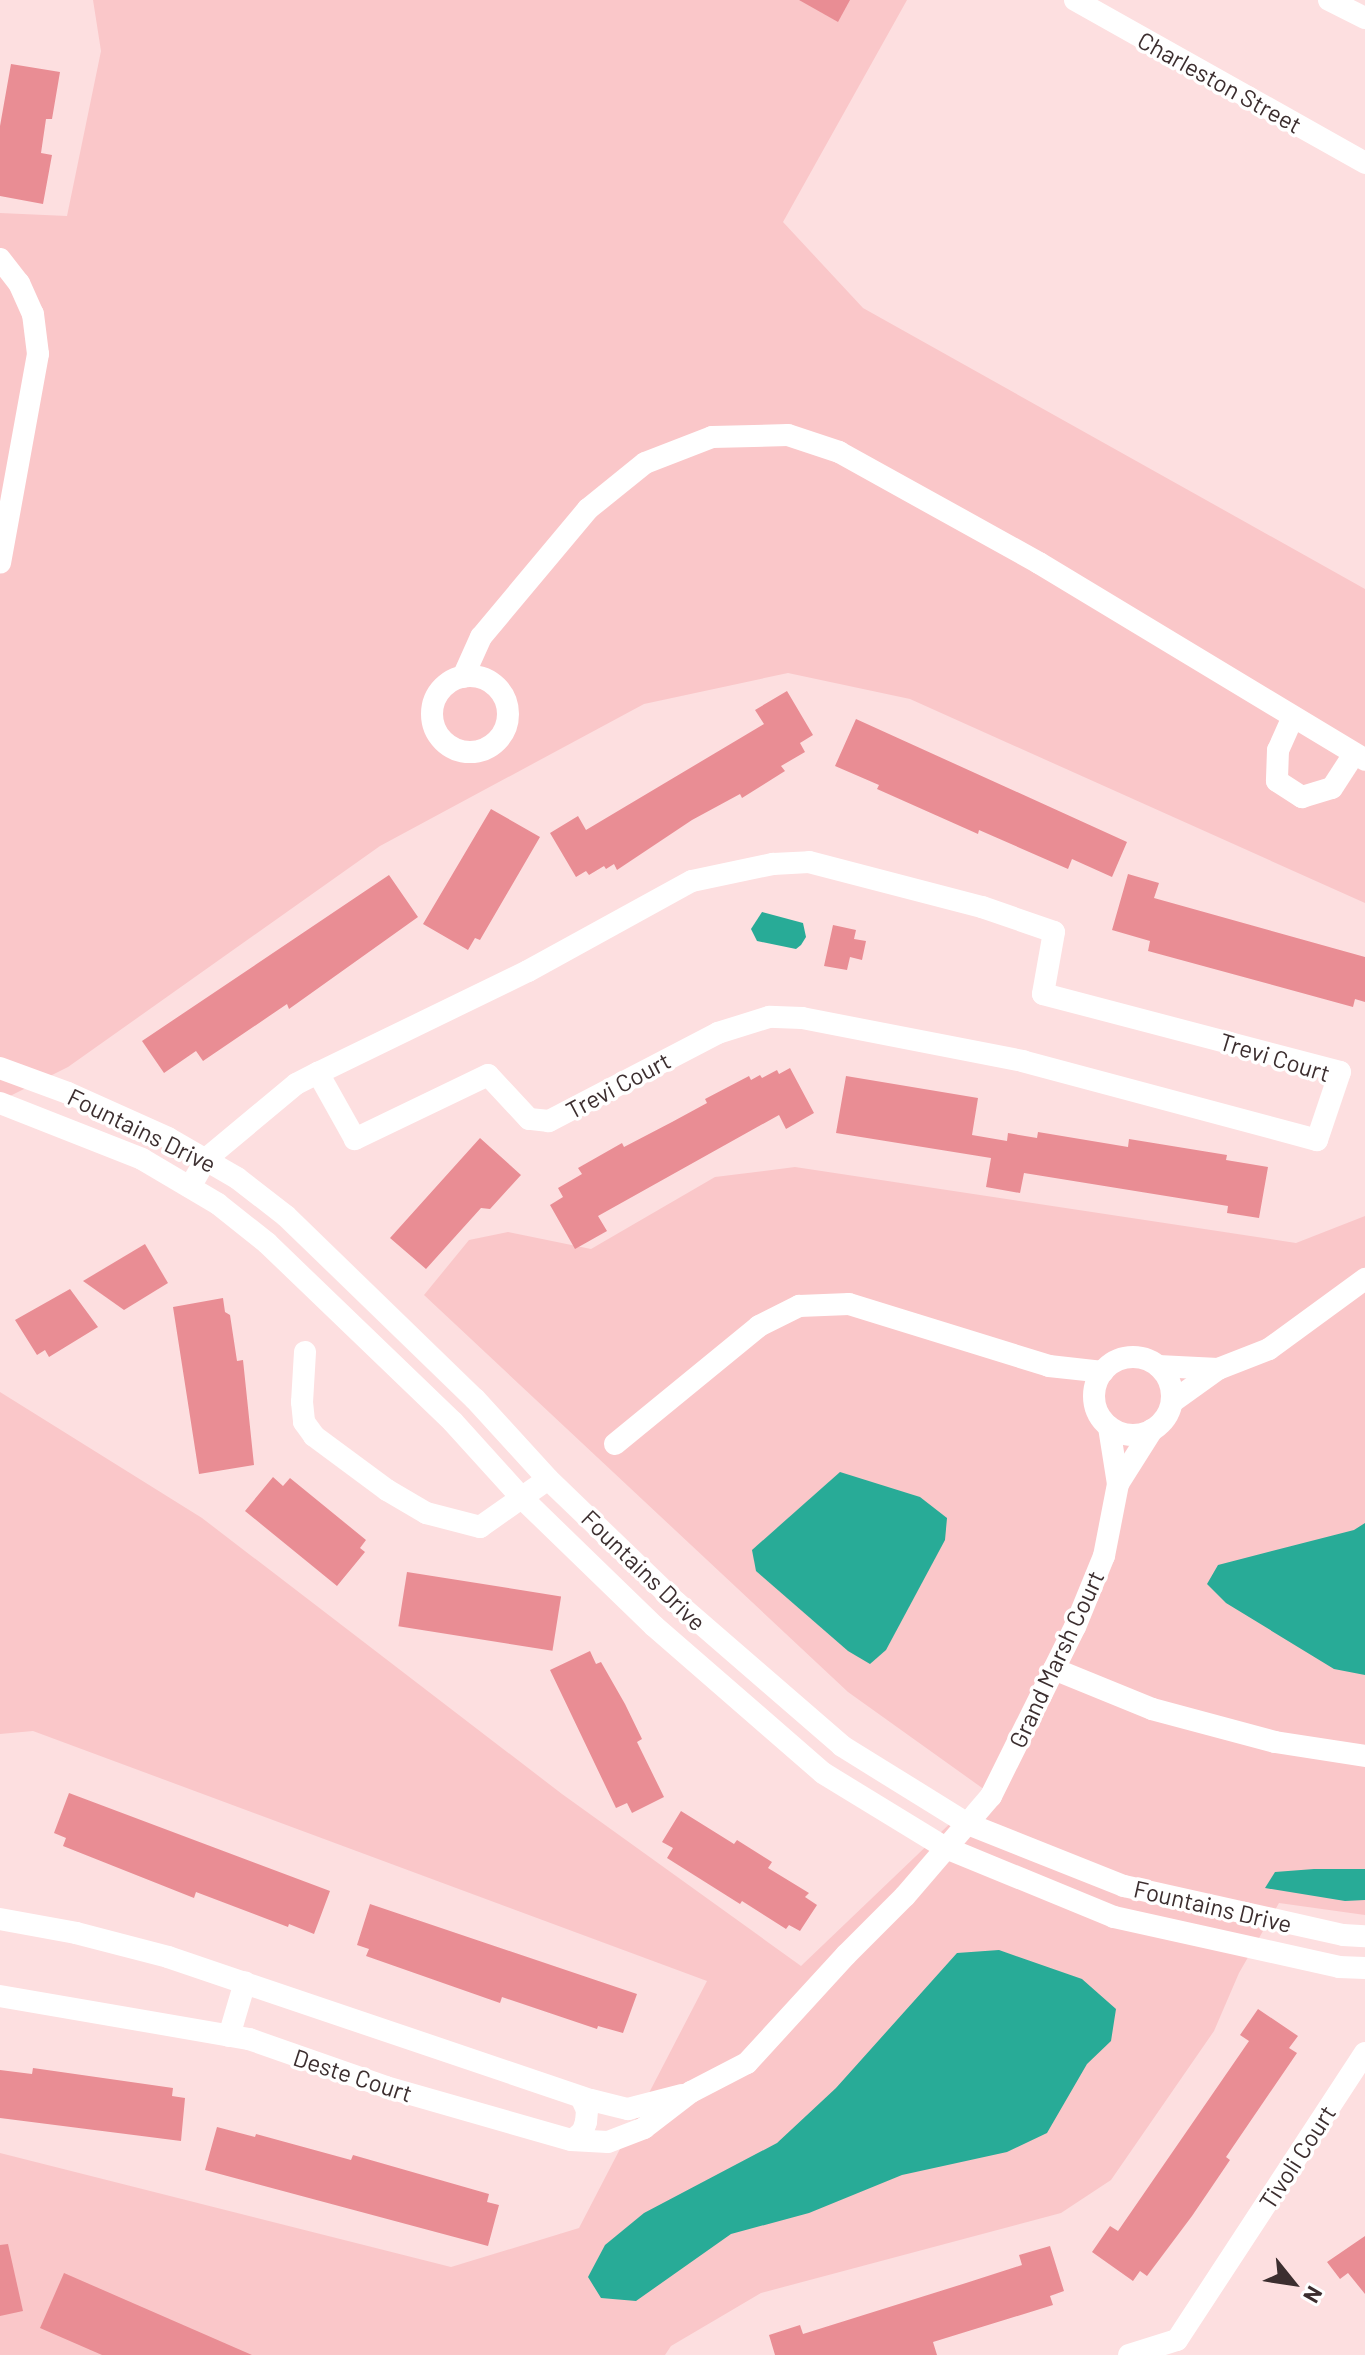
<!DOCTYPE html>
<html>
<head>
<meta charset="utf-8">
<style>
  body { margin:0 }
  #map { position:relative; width:1365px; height:2355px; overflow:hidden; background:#fddfe0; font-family:Barlow,sans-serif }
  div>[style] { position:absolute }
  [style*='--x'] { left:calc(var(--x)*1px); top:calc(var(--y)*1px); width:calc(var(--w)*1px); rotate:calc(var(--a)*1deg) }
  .green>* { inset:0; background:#fac7c9 }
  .water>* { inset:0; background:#28ab97 }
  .building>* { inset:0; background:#e98d94; transform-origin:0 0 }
  .minor>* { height:22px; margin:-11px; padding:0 11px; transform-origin:11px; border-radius:11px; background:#fff }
  .minor>.ring { margin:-11px; padding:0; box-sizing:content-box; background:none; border:22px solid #fff; border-radius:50% }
  span { translate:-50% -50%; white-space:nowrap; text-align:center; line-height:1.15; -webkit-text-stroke:7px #fff; paint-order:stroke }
  .street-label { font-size:24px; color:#3c2e2f }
  .north { position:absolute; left:1253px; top:2243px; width:80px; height:80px; -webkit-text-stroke:6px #fff; paint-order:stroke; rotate:120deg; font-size:22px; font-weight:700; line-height:32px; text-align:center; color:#3c2e2f }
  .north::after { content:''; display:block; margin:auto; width:28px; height:36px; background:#3c2e2f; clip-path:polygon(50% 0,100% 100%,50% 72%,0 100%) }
</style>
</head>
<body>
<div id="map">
  <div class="green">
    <i style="clip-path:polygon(93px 0,907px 0,783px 222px,863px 308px,1365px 589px,1365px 903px,910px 699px,788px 673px,644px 704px,380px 846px,68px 1067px,0 1101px,0 213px,67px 216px,101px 51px)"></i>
    <i style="clip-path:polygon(795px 1167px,1296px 1243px,1365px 1216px,1365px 1915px,1279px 1903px,1239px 1973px,1214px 2031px,1111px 2180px,1061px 2213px,761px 2293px,671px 2346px,665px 2355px,0 2355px,0 2153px,451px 2267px,579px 2228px,707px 1981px,33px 1731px,0 1734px,0 1392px,202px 1518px,562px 1794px,801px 1966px,985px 1790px,848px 1692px,424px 1295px,469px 1240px,508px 1232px,591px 1249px,715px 1177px)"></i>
  </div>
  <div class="water">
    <i style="clip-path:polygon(762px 912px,803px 923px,806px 937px,801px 945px,796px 949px,757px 941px,751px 929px)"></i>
    <i style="clip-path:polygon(840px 1472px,920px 1497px,947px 1518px,945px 1540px,886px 1650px,870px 1664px,848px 1651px,756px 1571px,752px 1550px)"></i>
    <i style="clip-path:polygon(1365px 1523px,1365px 1675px,1334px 1669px,1226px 1603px,1207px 1584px,1218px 1565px,1354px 1530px)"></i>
    <i style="clip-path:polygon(1314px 1869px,1365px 1869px,1365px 1900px,1345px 1901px,1265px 1888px,1275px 1872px)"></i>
    <i style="clip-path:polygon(999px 1950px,1082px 1979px,1116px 2009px,1111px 2041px,1087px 2064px,1047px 2133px,1007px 2152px,902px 2175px,809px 2213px,731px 2234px,636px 2301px,601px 2298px,588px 2277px,605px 2245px,644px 2213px,777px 2143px,836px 2088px,957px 1953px)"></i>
  </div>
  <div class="building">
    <i style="clip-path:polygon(799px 0,850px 0,838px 22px)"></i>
    <i style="clip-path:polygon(11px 64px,60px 72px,52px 119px,46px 119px,41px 153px,52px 155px,43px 204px,0 196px,0 126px)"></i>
    <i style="clip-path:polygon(787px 691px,813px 735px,800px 743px,805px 752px,781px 766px,785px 771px,742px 798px,740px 794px,692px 820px,617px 870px,614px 864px,606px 869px,604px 866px,589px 875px,586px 871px,576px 877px,550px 833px,578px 816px,586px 830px,764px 724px,755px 710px)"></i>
    <i style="clip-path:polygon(856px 719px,1127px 842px,1112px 877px,1072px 859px,1068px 869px,979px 830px,978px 834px,877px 789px,879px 785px,835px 766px)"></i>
    <i style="clip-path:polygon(491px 809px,540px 837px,480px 940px,475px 938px,468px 950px,423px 924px)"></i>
    <i style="clip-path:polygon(1128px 874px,1159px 883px,1154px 898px,1365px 957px,1365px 1002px,1355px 999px,1353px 1007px,1148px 951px,1150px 941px,1112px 930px)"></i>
    <i style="clip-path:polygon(389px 875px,418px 917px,289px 1009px,287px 1004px,203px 1061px,196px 1051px,164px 1073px,142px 1041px)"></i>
    <i style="clip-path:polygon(833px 925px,856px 930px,854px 939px,866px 941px,862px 960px,850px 957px,847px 970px,824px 966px)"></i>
    <i style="clip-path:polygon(790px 1068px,814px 1113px,786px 1129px,779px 1115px,598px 1216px,607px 1231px,575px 1249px,550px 1205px,563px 1197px,558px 1188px,582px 1174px,578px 1168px,622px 1143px,624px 1147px,672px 1122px,707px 1103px,705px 1099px,749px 1076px,751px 1080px,760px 1075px,762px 1078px,777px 1070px,779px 1074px)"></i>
    <i style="clip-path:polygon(846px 1076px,978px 1098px,972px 1135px,1007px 1141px,1008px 1133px,1037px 1138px,1038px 1132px,1128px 1147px,1129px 1139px,1227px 1155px,1226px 1160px,1268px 1167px,1259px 1218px,1227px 1213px,1228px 1206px,1024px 1173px,1020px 1193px,986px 1187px,991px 1158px,836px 1133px)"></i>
    <i style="clip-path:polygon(480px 1138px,521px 1175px,490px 1209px,481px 1208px,426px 1269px,390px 1238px)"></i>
    <i style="clip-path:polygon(145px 1244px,168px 1283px,124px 1310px,83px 1281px)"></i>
    <i style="clip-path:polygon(70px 1289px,98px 1327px,49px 1357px,45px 1350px,37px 1355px,15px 1320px)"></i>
    <i style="clip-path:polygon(223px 1298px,225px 1312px,230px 1315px,237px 1361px,243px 1360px,254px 1465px,199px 1474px,173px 1307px)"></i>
    <i style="clip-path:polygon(273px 1477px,283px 1486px,290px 1478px,366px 1540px,360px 1548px,365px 1552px,337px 1586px,245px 1511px)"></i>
    <i style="left:407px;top:1572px;width:156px;height:55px;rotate:9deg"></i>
    <i style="clip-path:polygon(590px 1651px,596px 1664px,601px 1662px,625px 1704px,642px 1739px,637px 1742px,664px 1797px,632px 1813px,627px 1803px,616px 1808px,550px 1670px)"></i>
    <i style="clip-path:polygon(69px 1793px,330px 1891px,314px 1934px,289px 1924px,288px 1927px,196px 1892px,194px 1898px,63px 1846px,66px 1838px,54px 1833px)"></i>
    <i style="clip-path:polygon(681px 1811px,734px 1844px,737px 1840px,772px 1862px,768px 1868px,809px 1893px,805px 1897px,817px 1905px,800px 1931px,789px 1925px,786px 1929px,742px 1901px,740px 1904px,667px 1858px,673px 1848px,662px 1842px)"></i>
    <i style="clip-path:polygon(370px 1904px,637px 1994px,623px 2033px,598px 2026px,597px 2029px,502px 1997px,500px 2003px,366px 1956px,369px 1949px,357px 1945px)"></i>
    <i style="clip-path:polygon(1258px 2009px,1298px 2036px,1289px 2048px,1297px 2053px,1226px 2157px,1230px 2160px,1192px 2216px,1147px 2276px,1140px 2271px,1133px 2281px,1092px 2252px,1110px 2226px,1118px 2231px,1249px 2041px,1240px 2035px)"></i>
    <i style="clip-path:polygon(33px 2068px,173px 2088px,172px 2096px,185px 2098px,181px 2141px,0 2118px,0 2070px,32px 2074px)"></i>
    <i style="clip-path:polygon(217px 2127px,255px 2137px,256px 2134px,351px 2160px,353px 2155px,489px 2194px,487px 2202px,499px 2205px,488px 2246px,205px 2170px)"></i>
    <i style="clip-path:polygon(1365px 2236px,1365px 2294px,1348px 2273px,1340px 2279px,1327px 2262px)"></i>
    <i style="clip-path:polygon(8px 2244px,23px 2311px,0 2316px,0 2245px)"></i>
    <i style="clip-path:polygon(1050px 2246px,1064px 2291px,1050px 2296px,1053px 2305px,933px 2342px,937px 2355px,775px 2355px,769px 2335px,800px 2325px,803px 2334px,966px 2283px,1022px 2265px,1019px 2255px)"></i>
    <i style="clip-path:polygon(64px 2273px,252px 2355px,102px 2355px,40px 2328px)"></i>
  </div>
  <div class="minor">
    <i style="--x:1075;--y:0;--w:333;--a:29.3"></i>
    <i style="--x:1329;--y:0;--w:40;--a:26.6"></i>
    <i style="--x:0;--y:259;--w:31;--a:52"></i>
    <i style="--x:19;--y:283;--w:34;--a:66"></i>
    <i style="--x:33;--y:314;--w:40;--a:82.9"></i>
    <i style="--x:38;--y:354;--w:212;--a:100.3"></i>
    <i class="ring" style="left:432px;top:676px;width:54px;height:54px"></i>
    <i style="--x:463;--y:677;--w:44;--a:-65.8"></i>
    <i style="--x:481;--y:637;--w:167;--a:-50.1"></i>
    <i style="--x:588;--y:509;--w:73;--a:-38.9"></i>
    <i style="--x:645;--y:463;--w:72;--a:-21.2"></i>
    <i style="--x:712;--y:437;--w:76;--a:-1.5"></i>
    <i style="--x:788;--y:435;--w:54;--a:18.4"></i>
    <i style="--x:839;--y:452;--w:229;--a:29"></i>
    <i style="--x:1039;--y:563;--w:381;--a:31.1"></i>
    <i style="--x:1292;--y:719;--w:34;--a:114"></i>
    <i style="--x:1278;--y:750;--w:31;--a:92"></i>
    <i style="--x:1277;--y:781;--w:30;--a:33"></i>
    <i style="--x:1302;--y:797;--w:31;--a:-17"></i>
    <i style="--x:1332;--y:788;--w:40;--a:-57.1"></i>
    <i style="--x:0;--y:1068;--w:72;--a:20.2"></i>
    <i style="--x:68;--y:1093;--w:110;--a:24.2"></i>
    <i style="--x:168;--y:1138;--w:80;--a:30.1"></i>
    <i style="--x:237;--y:1178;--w:62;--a:37.8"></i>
    <i style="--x:286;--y:1216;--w:263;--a:44.1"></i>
    <i style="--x:475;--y:1399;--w:108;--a:47.6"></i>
    <i style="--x:548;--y:1479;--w:178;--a:43.9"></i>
    <i style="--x:676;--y:1602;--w:220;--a:40.9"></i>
    <i style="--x:842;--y:1746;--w:148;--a:31.8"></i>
    <i style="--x:968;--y:1824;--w:168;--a:21.7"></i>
    <i style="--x:1124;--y:1886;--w:224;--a:12.6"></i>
    <i style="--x:1343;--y:1935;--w:22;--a:3"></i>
    <i style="--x:0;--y:1103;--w:153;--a:21.5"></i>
    <i style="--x:142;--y:1159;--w:88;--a:30.6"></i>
    <i style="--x:218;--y:1204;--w:63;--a:38.5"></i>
    <i style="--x:267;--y:1243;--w:258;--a:43.9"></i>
    <i style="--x:453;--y:1422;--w:103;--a:47.8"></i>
    <i style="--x:522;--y:1498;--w:184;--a:44.1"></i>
    <i style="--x:654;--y:1626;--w:224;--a:41"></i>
    <i style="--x:823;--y:1773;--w:144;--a:31.4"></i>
    <i style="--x:946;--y:1848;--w:182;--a:22.3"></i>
    <i style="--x:1114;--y:1917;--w:230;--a:12.5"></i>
    <i style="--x:1339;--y:1967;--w:26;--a:2"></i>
    <i style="--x:190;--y:1187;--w:32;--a:-60"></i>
    <i style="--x:206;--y:1159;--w:117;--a:-39.8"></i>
    <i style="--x:296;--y:1084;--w:25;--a:-27"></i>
    <i style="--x:318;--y:1073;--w:233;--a:-25.9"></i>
    <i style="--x:528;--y:971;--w:187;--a:-28.8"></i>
    <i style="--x:692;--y:881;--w:83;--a:-11.9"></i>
    <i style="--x:773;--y:864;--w:36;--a:-3"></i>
    <i style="--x:809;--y:862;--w:179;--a:14.6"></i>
    <i style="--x:982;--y:907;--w:76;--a:19.1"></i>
    <i style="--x:1054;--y:932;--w:63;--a:100.1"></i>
    <i style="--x:1043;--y:994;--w:307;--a:14.7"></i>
    <i style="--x:1340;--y:1072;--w:72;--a:108.7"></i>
    <i style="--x:1317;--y:1140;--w:304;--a:-165"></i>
    <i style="--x:1023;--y:1061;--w:225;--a:-169"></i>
    <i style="--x:802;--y:1018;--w:33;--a:-178"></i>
    <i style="--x:769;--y:1017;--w:53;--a:162.6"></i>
    <i style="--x:718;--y:1033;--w:191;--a:152.5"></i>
    <i style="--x:549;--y:1121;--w:20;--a:-174"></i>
    <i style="--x:529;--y:1119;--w:60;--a:-133"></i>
    <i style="--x:488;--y:1075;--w:148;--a:154.3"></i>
    <i style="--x:355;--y:1139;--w:76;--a:-119.3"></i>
    <i style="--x:305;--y:1352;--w:50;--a:93.4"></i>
    <i style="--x:302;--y:1402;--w:20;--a:84"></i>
    <i style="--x:304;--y:1422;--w:17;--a:54"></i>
    <i style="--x:314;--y:1436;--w:91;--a:36.5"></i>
    <i style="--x:387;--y:1490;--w:45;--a:30.5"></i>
    <i style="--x:426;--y:1513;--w:56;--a:14.5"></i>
    <i style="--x:480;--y:1527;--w:83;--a:-35.2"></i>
    <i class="ring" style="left:1094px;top:1357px;width:56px;height:56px"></i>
    <i style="--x:1158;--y:1366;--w:60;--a:2.9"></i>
    <i style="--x:1172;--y:1402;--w:57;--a:-35.7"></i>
    <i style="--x:1218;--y:1369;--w:55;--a:-21.4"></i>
    <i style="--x:1269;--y:1349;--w:119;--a:-36.1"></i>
    <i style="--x:615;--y:1444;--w:186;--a:-39.3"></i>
    <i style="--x:759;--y:1326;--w:45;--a:-26.6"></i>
    <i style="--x:799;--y:1306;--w:50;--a:-2.3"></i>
    <i style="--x:849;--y:1304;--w:209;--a:17.2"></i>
    <i style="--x:1049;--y:1366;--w:54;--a:6.3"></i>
    <i style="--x:1118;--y:1484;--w:64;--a:-57.8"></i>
    <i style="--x:1054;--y:1669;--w:106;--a:22.2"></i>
    <i style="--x:1152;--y:1709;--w:127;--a:15"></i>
    <i style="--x:1275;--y:1742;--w:91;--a:8.8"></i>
    <i style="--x:0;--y:1919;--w:77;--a:10.4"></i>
    <i style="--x:76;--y:1933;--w:95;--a:14.6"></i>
    <i style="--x:168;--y:1957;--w:447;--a:18.7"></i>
    <i style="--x:591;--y:2100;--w:38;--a:14"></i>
    <i style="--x:628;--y:2109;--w:56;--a:-14.5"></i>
    <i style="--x:0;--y:1996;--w:253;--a:9.8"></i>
    <i style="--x:249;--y:2039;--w:145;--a:19.3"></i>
    <i style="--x:386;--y:2087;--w:192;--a:16"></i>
    <i style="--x:571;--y:2140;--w:37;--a:3"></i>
    <i style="--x:608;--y:2142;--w:39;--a:-21"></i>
    <i style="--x:644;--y:2128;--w:59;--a:-37.5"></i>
    <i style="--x:691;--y:2092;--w:63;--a:-27.4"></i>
    <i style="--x:747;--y:2063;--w:147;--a:-47.5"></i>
    <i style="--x:846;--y:1955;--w:83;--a:-45"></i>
    <i style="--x:905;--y:1896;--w:132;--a:-49.3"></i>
    <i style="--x:991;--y:1796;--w:189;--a:-63.6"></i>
    <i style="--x:1075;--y:1627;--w:77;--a:-67.8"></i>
    <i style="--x:1104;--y:1556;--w:73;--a:-79"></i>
    <i style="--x:1118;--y:1484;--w:58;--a:-99"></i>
    <i style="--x:229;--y:2036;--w:56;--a:-73.5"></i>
    <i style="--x:573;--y:2140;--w:13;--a:-42"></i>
    <i style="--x:583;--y:2131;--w:9;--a:-72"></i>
    <i style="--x:586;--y:2122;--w:12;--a:-85"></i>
    <i style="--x:587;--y:2110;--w:14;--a:-115"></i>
    <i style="--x:1129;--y:2355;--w:50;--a:-17.4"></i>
    <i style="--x:1177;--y:2340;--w:343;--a:-56.8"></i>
  </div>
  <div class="street-label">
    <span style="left:1220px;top:82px;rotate:29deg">Charleston Street</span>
    <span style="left:1275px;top:1057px;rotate:17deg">Trevi Court</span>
    <span style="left:618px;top:1085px;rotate:-28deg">Trevi Court</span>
    <span style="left:142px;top:1130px;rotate:26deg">Fountains Drive</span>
    <span style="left:644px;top:1570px;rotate:44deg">Fountains Drive</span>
    <span style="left:1056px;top:1659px;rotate:-65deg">Grand Marsh Court</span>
    <span style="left:1213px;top:1906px;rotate:13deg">Fountains Drive</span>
    <span style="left:353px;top:2075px;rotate:18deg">Deste Court</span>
    <span style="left:1297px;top:2157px;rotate:-57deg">Tivoli Court</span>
  </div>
  <div class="north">N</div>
</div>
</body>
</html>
